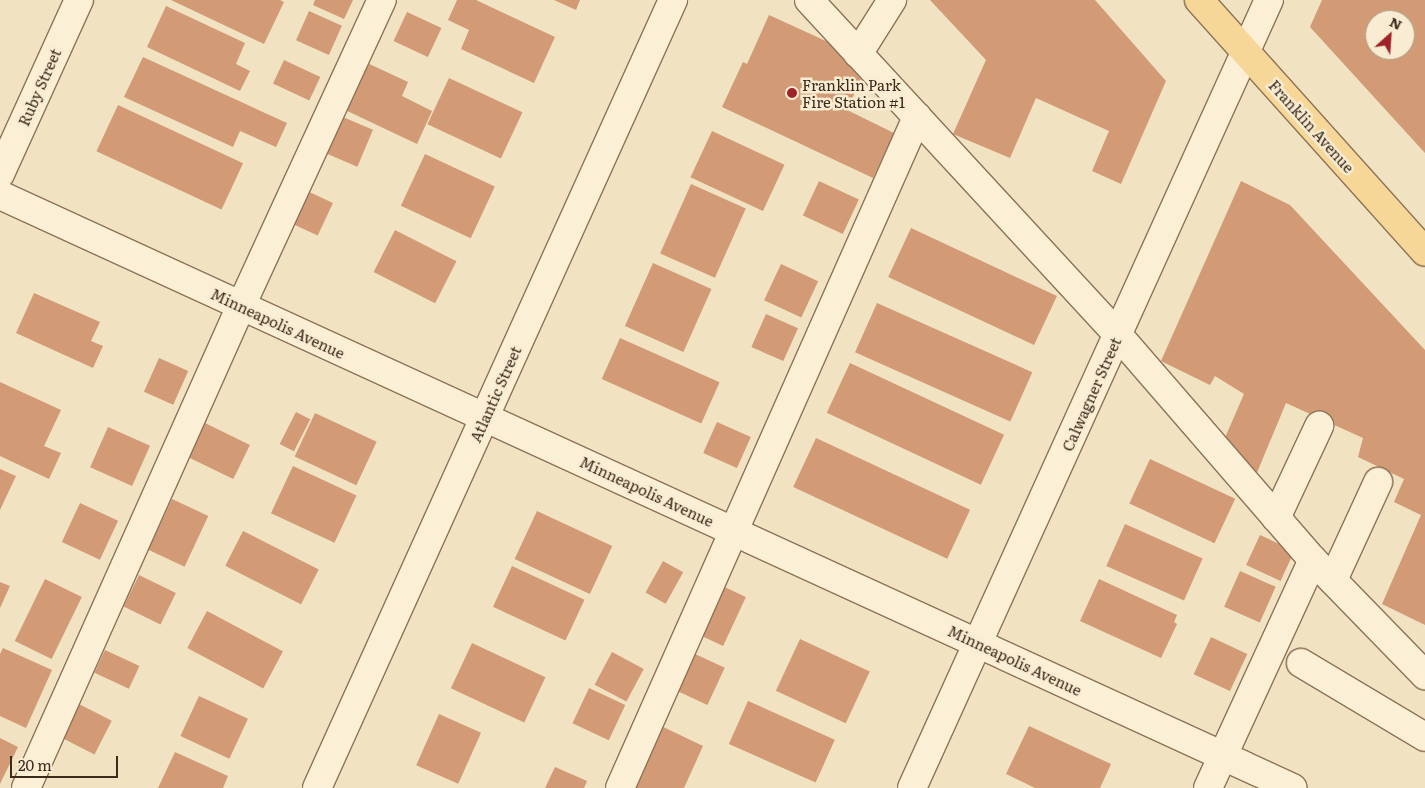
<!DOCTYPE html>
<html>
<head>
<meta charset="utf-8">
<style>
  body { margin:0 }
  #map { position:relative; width:1425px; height:788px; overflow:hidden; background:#f1e2c2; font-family:Literata,serif }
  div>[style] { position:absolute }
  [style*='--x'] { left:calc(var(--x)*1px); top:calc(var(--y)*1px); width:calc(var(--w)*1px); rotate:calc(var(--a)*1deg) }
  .building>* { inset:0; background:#d29a75; transform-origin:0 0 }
  .roads { filter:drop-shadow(1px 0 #8d7358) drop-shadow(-1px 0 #8d7358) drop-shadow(0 1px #8d7358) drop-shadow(0 -1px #8d7358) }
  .minor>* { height:28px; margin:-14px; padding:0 14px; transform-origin:14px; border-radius:14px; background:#fbefd6 }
  .major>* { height:28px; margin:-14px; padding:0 14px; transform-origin:14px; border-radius:14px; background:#f7d798 }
  .dots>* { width:14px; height:14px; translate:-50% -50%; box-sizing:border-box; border:2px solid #f8ecd2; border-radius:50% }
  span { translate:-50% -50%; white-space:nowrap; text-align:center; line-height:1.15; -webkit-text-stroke:5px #f8ecd2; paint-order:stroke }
  .poi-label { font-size:15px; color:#3b2b1d }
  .left { translate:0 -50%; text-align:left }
  .street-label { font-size:15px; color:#3b2b1d }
  .north { position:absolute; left:1365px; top:10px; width:50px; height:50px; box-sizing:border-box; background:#f8ecd2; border:1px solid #ac9f8a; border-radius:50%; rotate:26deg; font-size:14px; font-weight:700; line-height:20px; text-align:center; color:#3b2b1d }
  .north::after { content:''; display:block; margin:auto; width:18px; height:22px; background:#a02327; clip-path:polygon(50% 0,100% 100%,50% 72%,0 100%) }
  .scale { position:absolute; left:10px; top:756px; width:108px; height:22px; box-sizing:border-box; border:2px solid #3b2b1d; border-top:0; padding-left:6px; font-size:15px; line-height:18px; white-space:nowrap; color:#3b2b1d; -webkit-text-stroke:4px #f8ecd2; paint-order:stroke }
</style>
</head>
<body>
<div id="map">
  <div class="building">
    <i style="clip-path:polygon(171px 0,280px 0,284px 2px,264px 44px)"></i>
    <i style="clip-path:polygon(315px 0,353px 0,344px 19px,313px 5px)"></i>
    <i style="clip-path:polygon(457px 0,476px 0,555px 37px,534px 83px,461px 49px,469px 30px,448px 20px)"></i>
    <i style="clip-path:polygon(554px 0,580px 0,576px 10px)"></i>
    <i style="clip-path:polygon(930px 0,1095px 0,1166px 81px,1121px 184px,1092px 171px,1109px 131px,1036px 98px,1010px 158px,953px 134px,986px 60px)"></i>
    <i style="clip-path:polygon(evenodd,1322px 0,1425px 0,1425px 153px,1310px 27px,1322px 0,1375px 20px,1405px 20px,1405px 50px,1375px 50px,1375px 20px)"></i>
    <i style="clip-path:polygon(166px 6px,245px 43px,236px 64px,250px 71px,240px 91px,147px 47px)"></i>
    <i style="left:309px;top:11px;width:36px;height:32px;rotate:24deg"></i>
    <i style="left:407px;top:12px;width:38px;height:32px;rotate:25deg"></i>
    <i style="clip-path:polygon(769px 15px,828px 42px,861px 79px,847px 110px,894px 133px,873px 178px,722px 107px,743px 62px,747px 64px)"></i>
    <i style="clip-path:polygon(143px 57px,287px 123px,276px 147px,240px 131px,233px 147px,124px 97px)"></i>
    <i style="left:284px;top:60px;width:40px;height:26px;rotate:25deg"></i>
    <i style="clip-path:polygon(363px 61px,408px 82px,402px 96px,432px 111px,417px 144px,341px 108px)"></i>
    <i style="left:449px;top:78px;width:81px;height:51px;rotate:25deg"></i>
    <i style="left:118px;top:105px;width:138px;height:51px;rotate:25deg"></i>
    <i style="left:338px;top:115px;width:38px;height:40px;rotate:23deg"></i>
    <i style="left:712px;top:131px;width:80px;height:51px;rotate:25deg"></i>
    <i style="left:425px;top:154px;width:77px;height:57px;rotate:25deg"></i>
    <i style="left:819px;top:181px;width:44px;height:38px;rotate:25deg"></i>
    <i style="clip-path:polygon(1241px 181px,1290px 205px,1425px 350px,1425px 625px,1382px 604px,1421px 515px,1394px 502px,1404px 479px,1358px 457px,1363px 438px,1286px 403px,1256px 475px,1224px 440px,1244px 394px,1215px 376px,1210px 385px,1161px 361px)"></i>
    <i style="left:691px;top:184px;width:60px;height:76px;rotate:24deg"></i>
    <i style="left:303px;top:189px;width:33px;height:36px;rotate:25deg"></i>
    <i style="left:911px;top:228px;width:161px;height:54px;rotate:25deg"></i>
    <i style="left:395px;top:230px;width:69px;height:47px;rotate:27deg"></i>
    <i style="left:653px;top:263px;width:64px;height:69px;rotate:24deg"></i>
    <i style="left:781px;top:264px;width:41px;height:40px;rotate:25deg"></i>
    <i style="clip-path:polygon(34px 293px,100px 322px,91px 341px,103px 346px,93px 368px,16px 333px)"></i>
    <i style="left:877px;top:303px;width:170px;height:54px;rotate:24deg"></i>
    <i style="left:766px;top:314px;width:35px;height:36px;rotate:24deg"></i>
    <i style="left:620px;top:338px;width:109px;height:45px;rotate:24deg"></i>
    <i style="left:159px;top:358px;width:32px;height:37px;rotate:24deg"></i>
    <i style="left:850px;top:363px;width:170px;height:55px;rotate:25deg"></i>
    <i style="clip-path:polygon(0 382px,61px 410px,44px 446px,61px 453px,49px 479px,0 456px)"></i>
    <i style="left:296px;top:412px;width:16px;height:36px;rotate:27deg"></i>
    <i style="left:315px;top:413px;width:68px;height:48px;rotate:25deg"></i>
    <i style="left:717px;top:422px;width:37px;height:34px;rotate:24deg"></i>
    <i style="left:205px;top:423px;width:50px;height:38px;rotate:26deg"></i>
    <i style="left:108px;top:427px;width:46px;height:44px;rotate:24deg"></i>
    <i style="left:816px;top:438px;width:170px;height:54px;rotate:25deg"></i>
    <i style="left:1150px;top:459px;width:94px;height:49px;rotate:25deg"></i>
    <i style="left:293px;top:466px;width:70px;height:52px;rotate:25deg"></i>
    <i style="clip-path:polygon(0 469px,16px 476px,0 510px)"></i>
    <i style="left:172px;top:499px;width:40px;height:56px;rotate:25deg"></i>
    <i style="left:80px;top:503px;width:42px;height:43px;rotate:25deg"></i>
    <i style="left:537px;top:511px;width:83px;height:53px;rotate:25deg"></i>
    <i style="left:1125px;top:524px;width:85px;height:46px;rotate:24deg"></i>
    <i style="left:243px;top:531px;width:85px;height:39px;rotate:27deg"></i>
    <i style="left:1260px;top:535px;width:38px;height:33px;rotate:25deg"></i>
    <i style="left:663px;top:561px;width:23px;height:36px;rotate:29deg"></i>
    <i style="left:512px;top:566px;width:80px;height:45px;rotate:25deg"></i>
    <i style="left:1240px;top:571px;width:39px;height:39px;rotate:24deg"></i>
    <i style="left:139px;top:575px;width:41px;height:35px;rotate:26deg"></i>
    <i style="left:45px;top:579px;width:41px;height:69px;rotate:26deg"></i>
    <i style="clip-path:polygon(1099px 579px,1177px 615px,1174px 622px,1177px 624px,1161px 658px,1080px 621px)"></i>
    <i style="clip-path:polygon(0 582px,10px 586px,0 608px)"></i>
    <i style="left:716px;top:583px;width:33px;height:54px;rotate:25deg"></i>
    <i style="left:207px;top:611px;width:86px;height:42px;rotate:28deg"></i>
    <i style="left:1211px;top:637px;width:40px;height:41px;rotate:25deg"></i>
    <i style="left:800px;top:639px;width:77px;height:57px;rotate:25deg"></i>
    <i style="left:472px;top:643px;width:81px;height:50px;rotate:25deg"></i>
    <i style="clip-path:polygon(3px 648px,52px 670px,26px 728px,0 716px,0 654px)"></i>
    <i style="left:105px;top:650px;width:38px;height:25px;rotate:25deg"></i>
    <i style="left:612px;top:652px;width:36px;height:37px;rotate:28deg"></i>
    <i style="left:693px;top:653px;width:35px;height:41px;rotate:25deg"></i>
    <i style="left:589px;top:688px;width:40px;height:39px;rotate:25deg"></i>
    <i style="left:199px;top:696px;width:54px;height:44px;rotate:25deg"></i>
    <i style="left:748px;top:701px;width:95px;height:47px;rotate:24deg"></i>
    <i style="left:77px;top:703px;width:39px;height:38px;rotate:27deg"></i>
    <i style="left:439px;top:714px;width:46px;height:56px;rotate:24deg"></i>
    <i style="clip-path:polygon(657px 724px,703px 746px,684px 788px,628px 788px)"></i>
    <i style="clip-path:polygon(1029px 726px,1111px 764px,1100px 788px,1035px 788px,1006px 774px)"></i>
    <i style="clip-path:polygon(0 738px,18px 747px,0 784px)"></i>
    <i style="clip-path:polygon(175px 752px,228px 776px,223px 788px,158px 788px)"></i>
    <i style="clip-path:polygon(555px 767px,587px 781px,584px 788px,545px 788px)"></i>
  </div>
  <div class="roads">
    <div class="minor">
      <i style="--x:809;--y:0;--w:456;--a:47.3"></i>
      <i style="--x:1118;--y:335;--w:298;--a:49.1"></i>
      <i style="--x:1313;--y:560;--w:161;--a:45.8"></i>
      <i style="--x:858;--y:54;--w:64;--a:-57.8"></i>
      <i style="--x:0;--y:174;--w:191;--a:-65.6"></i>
      <i style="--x:0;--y:195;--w:1422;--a:24.64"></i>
      <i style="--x:1276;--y:518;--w:102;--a:-64.9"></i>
      <i style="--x:1333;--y:580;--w:108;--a:-65.3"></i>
      <i style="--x:1301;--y:663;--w:144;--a:30.8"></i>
      <i style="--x:26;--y:788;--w:528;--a:-65.96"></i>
      <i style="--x:241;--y:306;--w:337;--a:-65.3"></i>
      <i style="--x:317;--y:788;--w:865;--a:-65.69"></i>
      <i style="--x:620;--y:788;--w:734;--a:-66.12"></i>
      <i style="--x:912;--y:788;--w:865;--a:-65.63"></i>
      <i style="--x:1208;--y:788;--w:251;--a:-65.3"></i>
    </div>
    <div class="major">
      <i style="--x:1199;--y:0;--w:338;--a:48.1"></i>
    </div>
  </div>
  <div class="dots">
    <i style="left:792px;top:93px;background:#a02327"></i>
  </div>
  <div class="poi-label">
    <span class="left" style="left:802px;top:93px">Franklin Park<br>Fire Station #1</span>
  </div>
  <div class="street-label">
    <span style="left:39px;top:87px;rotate:-66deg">Ruby Street</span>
    <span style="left:1312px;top:126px;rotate:48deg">Franklin Avenue</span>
    <span style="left:278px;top:323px;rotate:25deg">Minneapolis Avenue</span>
    <span style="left:495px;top:394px;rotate:-66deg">Atlantic Street</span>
    <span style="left:1091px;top:394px;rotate:-66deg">Calwagner Street</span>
    <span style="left:647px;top:491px;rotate:25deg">Minneapolis Avenue</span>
    <span style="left:1015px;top:660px;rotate:25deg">Minneapolis Avenue</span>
  </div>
  <div class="north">N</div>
  <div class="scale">20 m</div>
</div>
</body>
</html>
